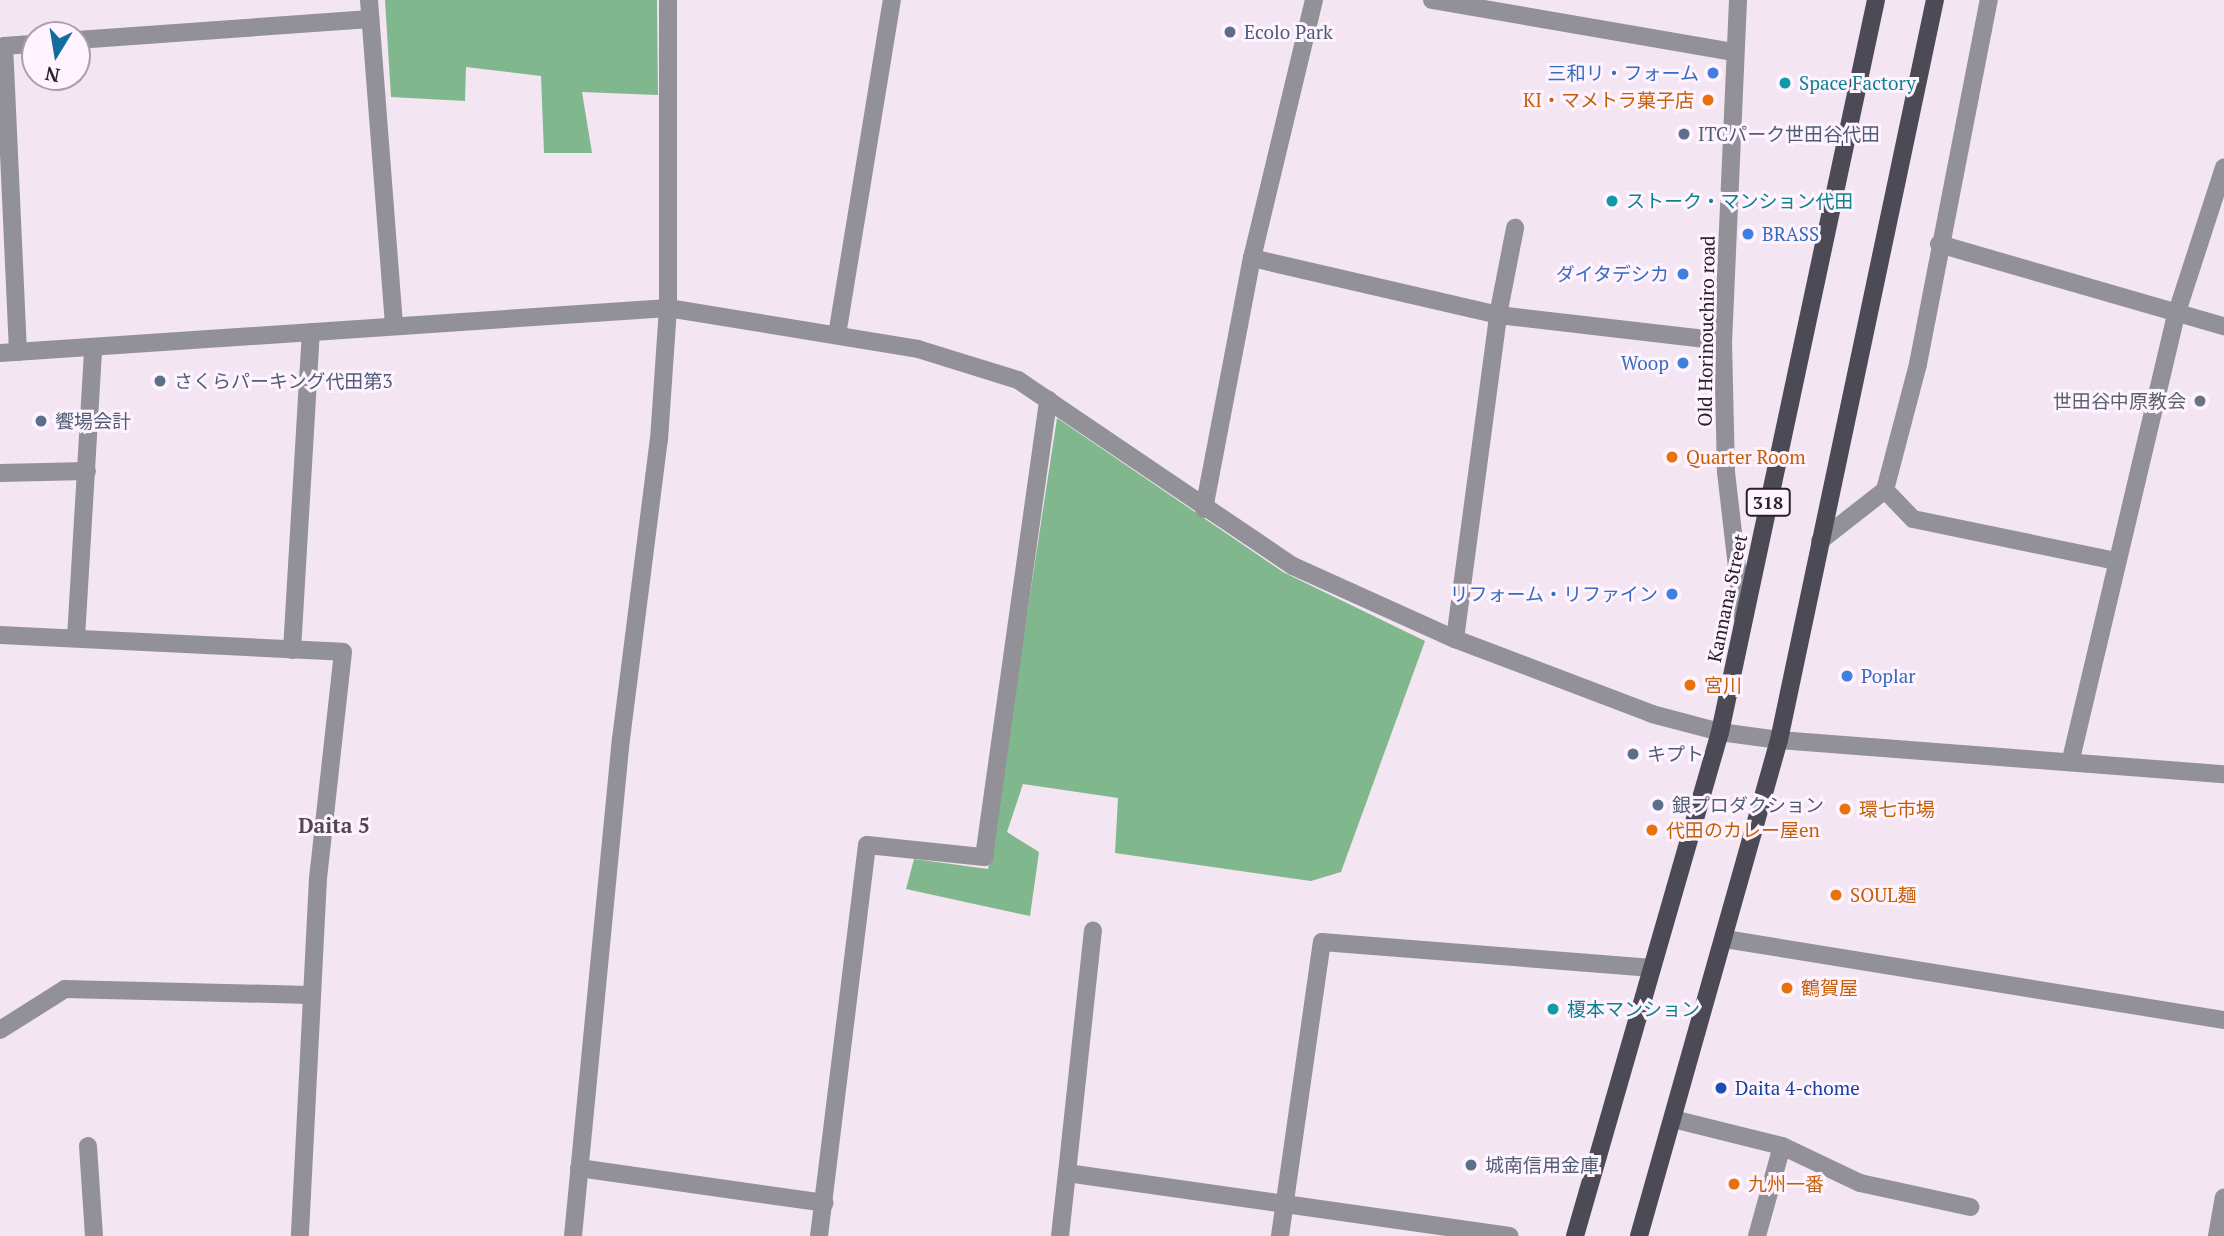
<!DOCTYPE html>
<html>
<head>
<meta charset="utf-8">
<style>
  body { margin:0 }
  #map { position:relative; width:2224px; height:1236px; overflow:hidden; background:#f3e5f2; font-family:"PT Serif","Noto Sans JP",serif }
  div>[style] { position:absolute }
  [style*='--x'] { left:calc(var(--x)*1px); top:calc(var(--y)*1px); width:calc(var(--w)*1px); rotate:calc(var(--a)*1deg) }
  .forest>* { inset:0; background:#81b78d }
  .service>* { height:18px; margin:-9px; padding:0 9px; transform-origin:9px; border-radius:9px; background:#939198 }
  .minor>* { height:18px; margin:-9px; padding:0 9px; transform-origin:9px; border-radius:9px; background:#939198 }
  .tertiary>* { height:18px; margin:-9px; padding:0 9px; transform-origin:9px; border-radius:9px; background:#939198 }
  .primary>* { height:18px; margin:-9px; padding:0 9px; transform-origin:9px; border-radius:9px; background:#4c4a55 }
  .dots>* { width:19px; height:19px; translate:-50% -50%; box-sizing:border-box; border:4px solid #fef3fe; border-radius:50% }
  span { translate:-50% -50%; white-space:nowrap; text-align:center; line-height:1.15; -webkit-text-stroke:6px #fef3fe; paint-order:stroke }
  .shield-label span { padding:2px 5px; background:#fef3fe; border:2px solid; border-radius:5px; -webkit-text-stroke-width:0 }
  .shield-label { font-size:18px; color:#272227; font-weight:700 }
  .service-label { font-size:19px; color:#4e5e75 }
  .left { translate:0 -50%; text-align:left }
  .shop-label { font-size:19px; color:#366cbe }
  .right { translate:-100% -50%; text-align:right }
  .culture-label { font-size:19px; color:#0d838f }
  .food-label { font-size:19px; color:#c56008 }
  .street-label { font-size:19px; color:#272227 }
  .worship-label { font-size:19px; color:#5b616d }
  .transit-label { font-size:19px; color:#164399 }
  .neighbourhood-label { font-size:21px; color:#514651; font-weight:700 }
  .north { position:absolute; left:21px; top:21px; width:70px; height:70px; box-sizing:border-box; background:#fef3fe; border:2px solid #a89fa8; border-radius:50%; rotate:191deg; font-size:19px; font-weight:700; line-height:28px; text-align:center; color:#272227 }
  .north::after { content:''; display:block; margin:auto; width:24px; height:32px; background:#126d9c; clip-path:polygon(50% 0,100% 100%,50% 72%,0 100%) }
</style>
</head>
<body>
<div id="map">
  <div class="forest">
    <i style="clip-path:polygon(385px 0,657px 0,658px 95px,582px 92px,592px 153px,544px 153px,541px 76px,466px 67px,465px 101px,391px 97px)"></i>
    <i style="clip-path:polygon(1057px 418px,1283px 572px,1425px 641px,1341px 872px,1311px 881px,1115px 853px,1118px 798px,1023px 784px,1007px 832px,1039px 852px,1030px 916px,906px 889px,914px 859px,988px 869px)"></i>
  </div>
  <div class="service">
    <i style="--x:369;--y:0;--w:324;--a:85.6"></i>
    <i style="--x:77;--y:40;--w:294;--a:-4.1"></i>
    <i style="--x:1252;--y:258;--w:253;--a:13"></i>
    <i style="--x:1498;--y:315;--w:226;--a:6.6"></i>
    <i style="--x:837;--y:335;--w:339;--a:-80.7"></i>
    <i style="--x:18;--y:352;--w:306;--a:-92.6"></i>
    <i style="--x:4;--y:46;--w:31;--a:-4"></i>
    <i style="--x:0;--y:473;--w:87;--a:-1.3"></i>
    <i style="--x:1204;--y:509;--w:256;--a:-79.2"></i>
    <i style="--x:1252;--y:258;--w:265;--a:-76.5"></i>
    <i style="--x:0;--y:635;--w:343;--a:2.8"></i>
    <i style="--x:343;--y:652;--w:227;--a:96.3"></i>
    <i style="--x:318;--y:878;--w:358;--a:92.9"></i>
    <i style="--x:76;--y:638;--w:290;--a:-86.6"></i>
    <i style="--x:1455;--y:639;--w:327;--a:-82.4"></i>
    <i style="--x:1498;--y:315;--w:89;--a:-78.9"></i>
    <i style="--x:292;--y:650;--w:318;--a:-86.6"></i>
    <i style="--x:0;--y:1030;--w:77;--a:-32.2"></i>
    <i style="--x:65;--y:989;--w:244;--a:1.4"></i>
    <i style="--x:1673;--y:1119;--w:112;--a:13.9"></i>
    <i style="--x:1782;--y:1146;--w:86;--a:25.4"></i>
    <i style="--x:1860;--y:1183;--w:113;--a:12.3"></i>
    <i style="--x:88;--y:1146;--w:90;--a:86.2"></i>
    <i style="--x:579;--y:1168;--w:248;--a:8.1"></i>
    <i style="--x:1067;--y:1173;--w:244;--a:-83.9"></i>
    <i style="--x:573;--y:1236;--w:499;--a:-84.5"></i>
    <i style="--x:621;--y:739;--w:301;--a:-82.8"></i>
    <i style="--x:659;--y:440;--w:132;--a:-86.1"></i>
    <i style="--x:819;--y:1236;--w:394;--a:-83"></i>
    <i style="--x:867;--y:845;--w:118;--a:5.9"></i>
    <i style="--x:984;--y:857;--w:462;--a:-82"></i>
    <i style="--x:1060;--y:1236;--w:63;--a:-83.7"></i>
    <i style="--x:1067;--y:1173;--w:447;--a:8.1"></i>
    <i style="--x:1280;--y:1236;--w:297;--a:-81.9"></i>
    <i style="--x:1322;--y:942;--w:331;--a:4.5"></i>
    <i style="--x:1757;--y:1236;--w:93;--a:-74.5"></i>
    <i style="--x:2217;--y:1236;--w:39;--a:-80"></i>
  </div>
  <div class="minor">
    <i style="--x:668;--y:0;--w:308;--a:90"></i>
    <i style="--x:1432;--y:0;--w:305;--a:9.8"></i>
    <i style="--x:1939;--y:244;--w:297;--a:16.1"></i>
    <i style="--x:0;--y:353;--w:670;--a:-3.85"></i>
    <i style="--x:668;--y:308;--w:253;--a:9.3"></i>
    <i style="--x:918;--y:349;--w:105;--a:17.2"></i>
    <i style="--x:1018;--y:380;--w:332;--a:34.1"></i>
    <i style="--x:1293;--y:566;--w:178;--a:24.3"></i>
    <i style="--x:1455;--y:639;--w:211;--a:20.8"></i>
    <i style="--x:1652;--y:714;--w:70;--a:14.8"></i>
    <i style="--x:1720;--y:732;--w:60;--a:7.7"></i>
    <i style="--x:1779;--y:740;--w:446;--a:4.4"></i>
    <i style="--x:1885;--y:490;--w:40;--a:46"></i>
    <i style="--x:1913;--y:519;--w:206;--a:11.7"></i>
    <i style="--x:1820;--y:541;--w:83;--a:-38.1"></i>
    <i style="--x:1885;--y:490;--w:130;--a:-75.3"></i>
    <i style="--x:1918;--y:364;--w:371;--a:-79"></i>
    <i style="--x:2071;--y:759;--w:459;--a:-76.7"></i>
    <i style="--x:2177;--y:312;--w:152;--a:-72"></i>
    <i style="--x:1725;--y:939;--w:506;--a:9.22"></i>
  </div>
  <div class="tertiary">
    <i style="--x:1738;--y:0;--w:341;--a:92.5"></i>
    <i style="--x:1723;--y:341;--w:131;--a:88.7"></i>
    <i style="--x:1726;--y:472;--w:147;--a:83.4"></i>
  </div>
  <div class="primary">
    <i style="--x:1575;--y:1236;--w:524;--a:-73.95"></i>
    <i style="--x:1720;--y:732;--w:748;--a:-77.97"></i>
    <i style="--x:1639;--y:1236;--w:515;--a:-74.24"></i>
    <i style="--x:1779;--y:740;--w:756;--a:-78.1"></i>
  </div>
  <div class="dots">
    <i style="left:1230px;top:32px;background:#5c6f8a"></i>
    <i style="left:1713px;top:73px;background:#3f7fe0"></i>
    <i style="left:1785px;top:83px;background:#0f9aa8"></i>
    <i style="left:1708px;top:100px;background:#e8710a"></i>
    <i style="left:1684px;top:134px;background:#5c6f8a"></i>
    <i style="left:1612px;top:201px;background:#0f9aa8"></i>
    <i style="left:1748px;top:234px;background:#3f7fe0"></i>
    <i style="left:1683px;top:274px;background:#3f7fe0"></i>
    <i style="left:1683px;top:363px;background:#3f7fe0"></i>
    <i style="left:160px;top:381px;background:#5c6f8a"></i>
    <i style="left:2200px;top:401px;background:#6b7280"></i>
    <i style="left:41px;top:421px;background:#5c6f8a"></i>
    <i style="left:1672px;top:457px;background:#e8710a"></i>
    <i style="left:1672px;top:594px;background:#3f7fe0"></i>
    <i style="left:1847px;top:676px;background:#3f7fe0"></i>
    <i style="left:1690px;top:685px;background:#e8710a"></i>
    <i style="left:1633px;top:754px;background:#5c6f8a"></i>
    <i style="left:1658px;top:805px;background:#5c6f8a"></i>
    <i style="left:1845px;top:809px;background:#e8710a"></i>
    <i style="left:1652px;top:830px;background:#e8710a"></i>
    <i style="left:1836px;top:895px;background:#e8710a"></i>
    <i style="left:1787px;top:988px;background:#e8710a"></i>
    <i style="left:1553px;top:1009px;background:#0f9aa8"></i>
    <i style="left:1721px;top:1088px;background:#1a4fb4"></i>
    <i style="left:1471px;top:1165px;background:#5c6f8a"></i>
    <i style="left:1734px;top:1184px;background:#e8710a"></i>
  </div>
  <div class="shield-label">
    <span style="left:1768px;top:502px">318</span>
  </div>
  <div class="service-label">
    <span class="left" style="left:1244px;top:32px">Ecolo Park</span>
    <span class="left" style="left:1698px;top:134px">ITCパーク世田谷代田</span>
    <span class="left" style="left:174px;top:381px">さくらパーキング代田第3</span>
    <span class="left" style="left:55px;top:421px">饗場会計</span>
    <span class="left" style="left:1647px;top:754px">キプト</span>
    <span class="left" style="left:1672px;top:805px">銀プロダクション</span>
    <span class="left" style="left:1485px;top:1165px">城南信用金庫</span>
  </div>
  <div class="shop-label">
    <span class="right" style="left:1699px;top:73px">三和リ・フォーム</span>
    <span class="left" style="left:1762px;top:234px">BRASS</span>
    <span class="right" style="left:1669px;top:274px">ダイタデシカ</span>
    <span class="right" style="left:1669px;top:363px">Woop</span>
    <span class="right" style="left:1658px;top:594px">リフォーム・リファイン</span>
    <span class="left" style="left:1861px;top:676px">Poplar</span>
  </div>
  <div class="culture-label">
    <span class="left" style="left:1799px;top:83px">Space Factory</span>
    <span class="left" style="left:1626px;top:201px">ストーク・マンション代田</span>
    <span class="left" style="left:1567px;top:1009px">榎本マンション</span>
  </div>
  <div class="food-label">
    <span class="right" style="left:1694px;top:100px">KI・マメトラ菓子店</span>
    <span class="left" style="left:1686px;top:457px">Quarter Room</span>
    <span class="left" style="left:1704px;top:685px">宮川</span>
    <span class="left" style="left:1859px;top:809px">環七市場</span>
    <span class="left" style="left:1666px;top:830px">代田のカレー屋en</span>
    <span class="left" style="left:1850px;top:895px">SOUL麺</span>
    <span class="left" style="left:1801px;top:988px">鶴賀屋</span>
    <span class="left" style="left:1748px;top:1184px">九州一番</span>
  </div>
  <div class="street-label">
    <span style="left:1706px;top:331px;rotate:-89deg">Old Horinouchiro road</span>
    <span style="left:1727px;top:598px;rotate:-78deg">Kannana Street</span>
  </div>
  <div class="worship-label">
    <span class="right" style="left:2186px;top:401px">世田谷中原教会</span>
  </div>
  <div class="transit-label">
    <span class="left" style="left:1735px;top:1088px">Daita 4-chome</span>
  </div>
  <div class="neighbourhood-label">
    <span style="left:334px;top:825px">Daita 5</span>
  </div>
  <div class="north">N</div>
</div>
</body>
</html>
